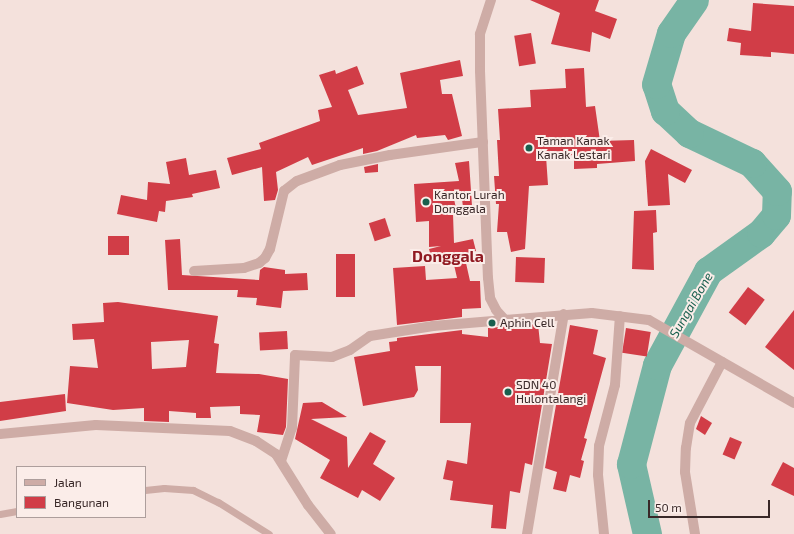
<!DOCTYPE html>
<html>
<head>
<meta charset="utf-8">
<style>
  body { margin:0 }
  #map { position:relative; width:794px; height:534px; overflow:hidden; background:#f4e1dc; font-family:"Exo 2",sans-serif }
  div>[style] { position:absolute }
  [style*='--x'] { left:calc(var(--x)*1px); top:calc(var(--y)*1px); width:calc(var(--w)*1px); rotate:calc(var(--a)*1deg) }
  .river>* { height:29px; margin:-14.5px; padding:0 14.5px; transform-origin:14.5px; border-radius:14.5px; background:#78b4a4 }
  .building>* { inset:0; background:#d13d47; transform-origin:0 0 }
  .service>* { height:7px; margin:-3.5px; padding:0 3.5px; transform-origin:3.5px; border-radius:3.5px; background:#ceaca6 }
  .minor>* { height:10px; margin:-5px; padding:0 5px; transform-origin:5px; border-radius:5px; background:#ceaca6 }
  .tertiary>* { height:10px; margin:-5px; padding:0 5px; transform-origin:5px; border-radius:5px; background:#ceaca6 }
  .dots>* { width:11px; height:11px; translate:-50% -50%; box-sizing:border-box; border:2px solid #fbede9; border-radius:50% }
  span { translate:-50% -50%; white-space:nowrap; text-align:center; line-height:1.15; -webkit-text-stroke:4px #fbede9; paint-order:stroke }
  .poi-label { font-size:12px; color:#392828 }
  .left { translate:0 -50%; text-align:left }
  .water-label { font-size:13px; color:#195f4e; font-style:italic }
  .district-label { font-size:16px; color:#901921; font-weight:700 }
  .legend { position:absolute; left:16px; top:466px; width:130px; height:52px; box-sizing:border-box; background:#fbede9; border:1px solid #ad9e9c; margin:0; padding:5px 7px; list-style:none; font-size:12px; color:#392828 }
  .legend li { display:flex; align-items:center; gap:8px; height:20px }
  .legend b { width:20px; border:1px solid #ad9e9c }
  .scale { position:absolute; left:648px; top:500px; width:122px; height:18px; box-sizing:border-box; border:2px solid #392828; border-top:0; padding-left:5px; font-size:12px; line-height:14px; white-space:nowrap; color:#392828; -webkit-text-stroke:3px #fbede9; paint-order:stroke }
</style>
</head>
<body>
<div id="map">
  <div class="river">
    <i style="--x:647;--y:534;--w:72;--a:-102.9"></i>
    <i style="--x:631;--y:464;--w:102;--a:-75.3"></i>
    <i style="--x:657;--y:365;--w:107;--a:-61.5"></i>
    <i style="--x:708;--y:271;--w:65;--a:-35.6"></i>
    <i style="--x:761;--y:233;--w:23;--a:-50"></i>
    <i style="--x:776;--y:215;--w:24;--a:-88"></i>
    <i style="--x:777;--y:191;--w:38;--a:-132"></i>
    <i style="--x:752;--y:163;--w:70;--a:-154.5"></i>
    <i style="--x:689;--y:133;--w:33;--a:-137"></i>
    <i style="--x:665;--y:111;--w:28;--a:-108"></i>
    <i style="--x:656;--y:84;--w:53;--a:-73.6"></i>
    <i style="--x:671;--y:33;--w:40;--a:-55.1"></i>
  </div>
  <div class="building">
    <i style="clip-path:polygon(530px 0,599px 0,595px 11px,617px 19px,610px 39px,592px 32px,590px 52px,551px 44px,560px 13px)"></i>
    <i style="clip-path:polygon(753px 3px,794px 6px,794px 54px,771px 52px,771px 57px,740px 55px,741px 43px,727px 41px,729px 28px,751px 31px)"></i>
    <i style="left:531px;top:33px;width:31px;height:17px;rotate:81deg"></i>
    <i style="clip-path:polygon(460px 60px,463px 76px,440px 80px,442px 94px,452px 94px,462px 136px,448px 140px,445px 135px,417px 138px,416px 135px,377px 151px,363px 154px,363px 148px,312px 165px,308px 157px,276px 172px,278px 190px,275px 200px,264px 201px,262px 167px,232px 175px,227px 158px,261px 149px,259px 143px,320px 121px,318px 110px,332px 107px,319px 75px,335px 70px,336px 74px,357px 66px,364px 84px,348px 90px,358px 115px,407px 108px,400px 73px)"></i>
    <i style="clip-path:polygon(584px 68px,586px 107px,595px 106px,600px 141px,634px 140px,635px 161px,597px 164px,597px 168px,574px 169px,574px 155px,546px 156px,548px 185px,529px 186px,525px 249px,511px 252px,507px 232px,497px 232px,499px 204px,496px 204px,494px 176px,499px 176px,497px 140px,500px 140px,498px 109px,531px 107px,530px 90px,566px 88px,565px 69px)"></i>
    <i style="clip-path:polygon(651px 149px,692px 170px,685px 183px,668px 174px,670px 205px,648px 206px,645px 161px)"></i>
    <i style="clip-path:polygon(186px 158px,189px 175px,216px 170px,220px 188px,192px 194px,193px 197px,166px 201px,165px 212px,159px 211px,157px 222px,117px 214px,121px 195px,147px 200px,148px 182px,170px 184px,166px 162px)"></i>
    <i style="clip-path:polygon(469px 161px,472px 206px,463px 207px,462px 199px,454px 199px,457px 213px,453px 214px,454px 243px,473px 239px,476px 251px,464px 254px,470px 281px,480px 281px,481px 308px,462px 309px,462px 317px,397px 325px,393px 268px,425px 266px,426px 280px,457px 278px,452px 256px,432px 260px,429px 249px,441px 246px,429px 247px,429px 221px,416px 222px,414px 184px,459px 181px,455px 163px)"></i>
    <i style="clip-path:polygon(378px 164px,378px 172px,365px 173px,364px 167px)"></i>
    <i style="clip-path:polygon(656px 210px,657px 232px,653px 233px,654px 270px,632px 269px,634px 211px)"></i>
    <i style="left:385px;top:218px;width:19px;height:17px;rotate:72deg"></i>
    <i style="left:129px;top:236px;width:19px;height:21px;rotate:90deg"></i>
    <i style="clip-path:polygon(180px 239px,182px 275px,259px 280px,260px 270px,264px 267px,285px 270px,285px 274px,307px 273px,308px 290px,283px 291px,281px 308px,256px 305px,257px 298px,237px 297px,238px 290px,168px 290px,165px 240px)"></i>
    <i style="left:336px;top:254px;width:19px;height:43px"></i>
    <i style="left:516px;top:257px;width:29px;height:25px;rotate:2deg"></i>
    <i style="left:748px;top:287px;width:21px;height:32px;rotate:37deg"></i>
    <i style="clip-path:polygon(evenodd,118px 302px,218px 316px,214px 343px,219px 344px,216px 373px,259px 374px,288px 379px,286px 427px,283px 435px,257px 432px,260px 415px,240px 414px,240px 406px,210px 407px,211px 418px,196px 418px,196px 413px,169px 411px,169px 422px,144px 421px,144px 408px,113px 410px,67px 403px,70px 366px,98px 368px,94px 339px,73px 340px,72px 324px,104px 322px,103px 303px,118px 302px,189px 340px,186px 367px,152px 369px,151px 342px,189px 340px)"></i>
    <i style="clip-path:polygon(794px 310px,794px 370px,765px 347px)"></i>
    <i style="clip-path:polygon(538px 324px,540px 343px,552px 344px,532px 465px,525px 463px,520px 493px,510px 491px,506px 529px,491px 528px,493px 505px,450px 500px,453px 481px,443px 479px,447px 460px,467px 464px,471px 423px,440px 423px,441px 366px,415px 366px,418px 390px,414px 397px,363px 406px,354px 357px,390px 351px,389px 342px,397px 341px,397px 338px,462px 330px,462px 334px,488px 337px,488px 328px)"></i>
    <i style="clip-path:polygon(570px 325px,598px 330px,593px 354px,606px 358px,584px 438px,587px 439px,581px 460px,584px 461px,580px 478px,570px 475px,566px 492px,553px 489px,557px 472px,545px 468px)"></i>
    <i style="left:626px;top:328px;width:25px;height:25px;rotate:9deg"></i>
    <i style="left:287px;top:331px;width:18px;height:28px;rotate:87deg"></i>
    <i style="clip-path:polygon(65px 394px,66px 411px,0 421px,0 402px)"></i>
    <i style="clip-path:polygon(322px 402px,347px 417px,311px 419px,347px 437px,348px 468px,370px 432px,386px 441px,373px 464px,395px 478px,380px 501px,362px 490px,358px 498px,320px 478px,330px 460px,295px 439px,303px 403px)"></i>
    <i style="clip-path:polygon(701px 416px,712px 423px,705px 435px,696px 429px)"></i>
    <i style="left:730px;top:437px;width:13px;height:19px;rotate:23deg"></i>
    <i style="clip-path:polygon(783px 462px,794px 468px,794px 496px,771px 485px)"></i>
  </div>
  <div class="service">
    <i style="--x:145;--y:490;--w:19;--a:-6"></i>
    <i style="--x:164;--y:488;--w:29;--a:4"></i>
    <i style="--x:193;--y:490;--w:28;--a:26"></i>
    <i style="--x:218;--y:502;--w:60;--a:32.1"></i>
    <i style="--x:0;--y:514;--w:17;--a:-10"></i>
  </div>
  <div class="minor">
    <i style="--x:194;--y:271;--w:50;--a:-3.4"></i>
    <i style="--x:244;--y:268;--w:16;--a:-18"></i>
    <i style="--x:259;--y:263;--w:8;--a:-40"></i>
    <i style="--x:265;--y:258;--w:10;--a:-61"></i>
    <i style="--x:270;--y:249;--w:60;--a:-76.4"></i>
    <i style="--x:284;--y:191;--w:16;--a:-38"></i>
    <i style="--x:297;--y:181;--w:46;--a:-20.4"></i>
    <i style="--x:340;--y:165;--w:51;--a:-11.3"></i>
    <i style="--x:390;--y:155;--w:94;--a:-8"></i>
    <i style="--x:0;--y:434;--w:96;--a:-5.4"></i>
    <i style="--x:96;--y:425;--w:134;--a:2.6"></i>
    <i style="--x:230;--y:431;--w:28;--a:21"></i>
    <i style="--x:256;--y:441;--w:24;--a:33"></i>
    <i style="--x:276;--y:454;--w:60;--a:57.9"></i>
    <i style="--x:308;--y:505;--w:37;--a:52"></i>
    <i style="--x:281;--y:461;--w:35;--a:-72"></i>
    <i style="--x:292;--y:428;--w:73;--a:-87.6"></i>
    <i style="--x:295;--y:355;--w:37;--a:3"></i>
    <i style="--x:332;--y:357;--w:19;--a:-21"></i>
    <i style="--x:350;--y:350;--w:24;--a:-35"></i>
    <i style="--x:370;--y:336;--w:64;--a:-9"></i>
    <i style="--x:433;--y:326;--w:72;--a:-4.8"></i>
    <i style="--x:527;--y:534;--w:223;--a:-80.5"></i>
    <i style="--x:604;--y:534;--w:59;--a:-95.8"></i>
    <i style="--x:598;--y:475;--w:29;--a:-88"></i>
    <i style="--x:599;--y:446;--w:63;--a:-75.3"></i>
    <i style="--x:615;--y:385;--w:69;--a:-85.9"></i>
    <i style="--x:695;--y:534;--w:63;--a:-99.2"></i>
    <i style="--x:685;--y:472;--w:24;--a:-88"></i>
    <i style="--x:686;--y:448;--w:25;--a:-81"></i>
    <i style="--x:690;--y:423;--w:69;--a:-62.3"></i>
  </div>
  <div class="tertiary">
    <i style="--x:491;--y:0;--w:36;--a:108"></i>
    <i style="--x:480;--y:34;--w:37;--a:90"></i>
    <i style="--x:480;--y:71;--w:207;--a:87.8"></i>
    <i style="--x:488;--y:278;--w:20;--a:84"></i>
    <i style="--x:490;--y:298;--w:13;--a:63"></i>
    <i style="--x:496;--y:310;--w:13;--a:48"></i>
    <i style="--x:505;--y:320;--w:87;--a:-4.6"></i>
    <i style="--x:592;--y:313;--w:57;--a:7"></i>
    <i style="--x:649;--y:320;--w:167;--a:29.8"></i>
  </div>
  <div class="dots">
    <i style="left:529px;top:148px;background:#195f4e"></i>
    <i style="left:426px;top:202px;background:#195f4e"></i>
    <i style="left:492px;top:323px;background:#195f4e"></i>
    <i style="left:508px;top:392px;background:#195f4e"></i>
  </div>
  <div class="poi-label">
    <span class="left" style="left:537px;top:148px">Taman Kanak<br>Kanak Lestari</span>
    <span class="left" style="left:434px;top:202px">Kantor Lurah<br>Donggala</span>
    <span class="left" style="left:500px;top:323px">Aphin Cell</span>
    <span class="left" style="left:516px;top:392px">SDN 40<br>Hulontalangi</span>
  </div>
  <div class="water-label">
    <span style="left:691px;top:305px;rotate:-60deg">Sungai Bone</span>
  </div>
  <div class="district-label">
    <span style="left:448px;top:256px">Donggala</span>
  </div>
  <ul class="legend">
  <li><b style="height:5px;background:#ceaca6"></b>Jalan</li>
  <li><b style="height:11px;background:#d13d47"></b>Bangunan</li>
  </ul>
  <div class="scale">50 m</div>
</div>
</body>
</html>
